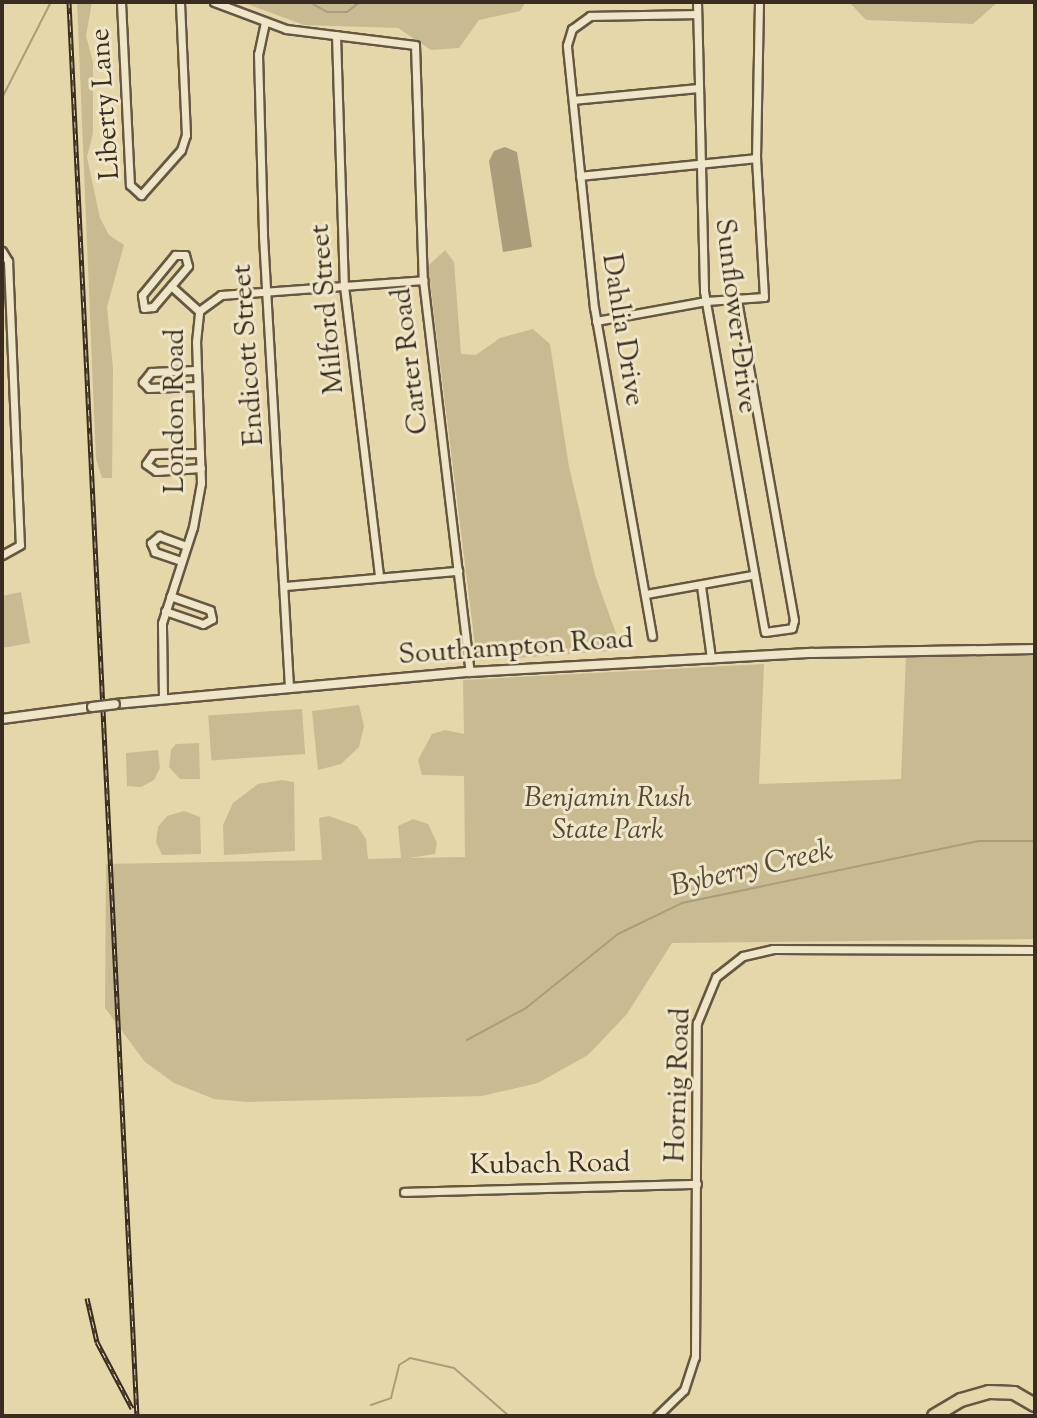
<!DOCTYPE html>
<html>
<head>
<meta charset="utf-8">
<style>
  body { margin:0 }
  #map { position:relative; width:1037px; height:1418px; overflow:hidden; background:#e6d7aa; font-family:"Sorts Mill Goudy",serif }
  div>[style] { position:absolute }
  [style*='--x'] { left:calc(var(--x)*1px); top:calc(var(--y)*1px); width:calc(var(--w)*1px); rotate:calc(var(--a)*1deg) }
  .green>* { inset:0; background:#c9ba92; transform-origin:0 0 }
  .water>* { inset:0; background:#ac9d7a }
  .stream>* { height:2px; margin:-1px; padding:0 1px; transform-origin:1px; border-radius:1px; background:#ac9d7a }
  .roads { filter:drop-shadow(2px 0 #655741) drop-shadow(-2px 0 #655741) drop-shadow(0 2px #655741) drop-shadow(0 -2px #655741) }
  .minor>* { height:7px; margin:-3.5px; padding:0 3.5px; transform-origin:3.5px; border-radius:3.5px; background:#efe5c8 }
  .tertiary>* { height:8px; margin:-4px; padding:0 4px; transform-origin:4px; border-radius:4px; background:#efe5c8 }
  .motorway>* { height:12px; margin:-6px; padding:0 6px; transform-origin:6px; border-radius:6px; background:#e6d7aa }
  .rail>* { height:5px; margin-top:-2.5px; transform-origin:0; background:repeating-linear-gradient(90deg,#efe5c8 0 6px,#3a2c1e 0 12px); box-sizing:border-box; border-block:2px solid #3a2c1e }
  .bridges { filter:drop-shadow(2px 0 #655741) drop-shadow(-2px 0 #655741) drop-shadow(0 2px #655741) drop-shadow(0 -2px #655741) }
  .tertiary-bridge>* { height:8px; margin:-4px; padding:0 4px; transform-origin:4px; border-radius:4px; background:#efe5c8 }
  span { translate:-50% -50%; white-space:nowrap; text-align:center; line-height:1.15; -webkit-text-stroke:6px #efe5c8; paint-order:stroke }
  .street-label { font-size:28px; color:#3a2c1e }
  .park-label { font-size:28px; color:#574835; font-style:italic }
  .water-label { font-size:30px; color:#564835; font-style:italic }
  .frame { position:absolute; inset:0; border:4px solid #3a2c1e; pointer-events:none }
</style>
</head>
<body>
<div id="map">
  <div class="green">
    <i style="clip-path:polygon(77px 2px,92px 2px,86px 36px,93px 62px,93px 133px,87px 157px,100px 218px,109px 235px,124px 245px,107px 307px,113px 368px,112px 478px,102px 478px,96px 459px)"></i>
    <i style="clip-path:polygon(242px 2px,526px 2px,520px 11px,479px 20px,459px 48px,431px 50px,398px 28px,304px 25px)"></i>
    <i style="clip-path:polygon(849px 2px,998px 2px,973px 24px,866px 20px)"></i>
    <i style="clip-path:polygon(445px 250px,454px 262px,461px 354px,476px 355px,500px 338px,533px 329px,550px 344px,569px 467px,595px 575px,622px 650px,477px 661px,428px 266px)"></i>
    <i style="clip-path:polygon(21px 592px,30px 643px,2px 648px,2px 596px)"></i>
    <i style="clip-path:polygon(906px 655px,1035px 656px,1035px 939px,672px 943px,627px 1014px,588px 1055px,538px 1083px,482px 1096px,247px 1102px,214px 1099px,174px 1083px,145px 1062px,105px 1008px,106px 864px,322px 860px,319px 818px,329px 816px,357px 826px,366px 839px,368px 859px,401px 858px,398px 826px,413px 819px,428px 824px,437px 843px,435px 854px,409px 858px,465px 857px,464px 776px,422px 775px,418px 760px,432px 734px,445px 730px,464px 734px,463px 680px,764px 664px,759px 784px,901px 779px)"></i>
    <i style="clip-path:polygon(359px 705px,364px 726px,359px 747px,341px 764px,318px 770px,312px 711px)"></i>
    <i style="left:302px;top:709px;width:45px;height:94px;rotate:86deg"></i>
    <i style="clip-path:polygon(199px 743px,200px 779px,180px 779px,169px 767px,171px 750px,176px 744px)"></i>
    <i style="clip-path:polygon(158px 750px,160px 768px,154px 780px,141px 787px,127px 786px,126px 753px)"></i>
    <i style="clip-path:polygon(282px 780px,294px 782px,295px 851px,224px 855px,223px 825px,233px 803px,258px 784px)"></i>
    <i style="clip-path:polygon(184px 811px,200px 817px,201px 854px,162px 855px,156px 842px,158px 827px,167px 816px)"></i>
  </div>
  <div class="water">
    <i style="clip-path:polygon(505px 147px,517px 152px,532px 247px,503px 252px,489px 161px,494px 151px)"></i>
  </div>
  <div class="stream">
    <i style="--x:309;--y:2;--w:21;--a:29"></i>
    <i style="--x:327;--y:12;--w:20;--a:0"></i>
    <i style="--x:347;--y:12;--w:16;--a:-38"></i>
    <i style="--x:2;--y:98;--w:108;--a:-63"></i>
    <i style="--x:467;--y:1040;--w:67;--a:-28.5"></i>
    <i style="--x:526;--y:1008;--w:118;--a:-38.8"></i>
    <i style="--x:618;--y:934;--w:71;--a:-25.8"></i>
    <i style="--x:682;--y:903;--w:303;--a:-11.8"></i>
    <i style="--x:979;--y:841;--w:56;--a:0"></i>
    <i style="--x:371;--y:1405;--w:21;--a:-19"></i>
    <i style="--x:391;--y:1398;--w:34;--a:-76"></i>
    <i style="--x:399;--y:1365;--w:13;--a:-32"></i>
    <i style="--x:410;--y:1358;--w:45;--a:12.8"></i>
    <i style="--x:454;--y:1368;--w:73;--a:41.1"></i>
  </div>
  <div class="roads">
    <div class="minor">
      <i style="--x:121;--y:2;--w:183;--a:87.2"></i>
      <i style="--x:130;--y:185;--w:15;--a:42"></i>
      <i style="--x:141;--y:195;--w:60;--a:-48.4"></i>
      <i style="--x:181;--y:150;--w:16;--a:-72"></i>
      <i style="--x:186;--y:135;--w:133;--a:-92.6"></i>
      <i style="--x:214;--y:2;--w:77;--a:20.6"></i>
      <i style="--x:286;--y:29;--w:130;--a:7.1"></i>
      <i style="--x:415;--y:45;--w:235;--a:88.1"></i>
      <i style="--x:423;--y:280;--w:395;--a:83.2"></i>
      <i style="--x:697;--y:2;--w:289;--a:88.6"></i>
      <i style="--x:704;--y:291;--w:346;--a:79.9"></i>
      <i style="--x:765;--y:632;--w:27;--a:-8"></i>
      <i style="--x:792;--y:628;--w:8;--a:-76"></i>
      <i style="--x:794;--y:620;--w:325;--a:-100.1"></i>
      <i style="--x:265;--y:22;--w:33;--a:102"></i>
      <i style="--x:258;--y:54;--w:182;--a:88.4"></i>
      <i style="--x:263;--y:236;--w:451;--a:86.7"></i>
      <i style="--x:336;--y:35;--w:251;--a:88.2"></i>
      <i style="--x:344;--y:286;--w:293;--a:83.1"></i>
      <i style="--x:573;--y:100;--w:125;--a:-5.5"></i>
      <i style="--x:580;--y:176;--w:177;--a:-5.8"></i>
      <i style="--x:2;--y:251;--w:12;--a:59"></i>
      <i style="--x:8;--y:261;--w:284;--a:87.6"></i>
      <i style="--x:20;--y:545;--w:21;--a:151"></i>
      <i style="--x:175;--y:255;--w:10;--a:0"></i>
      <i style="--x:185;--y:255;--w:11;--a:75"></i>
      <i style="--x:188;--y:266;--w:54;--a:130.5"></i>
      <i style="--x:153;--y:307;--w:9;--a:174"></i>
      <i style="--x:144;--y:308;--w:13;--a:-99"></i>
      <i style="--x:142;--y:295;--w:52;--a:-50.5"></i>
      <i style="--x:171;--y:286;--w:38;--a:42"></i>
      <i style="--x:199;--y:311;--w:27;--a:-36"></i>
      <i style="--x:221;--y:295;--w:203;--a:-4.2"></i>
      <i style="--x:596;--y:321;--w:112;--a:-10.3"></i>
      <i style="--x:706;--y:301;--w:58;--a:-3.9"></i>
      <i style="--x:764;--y:297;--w:139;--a:-93.3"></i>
      <i style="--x:756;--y:158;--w:156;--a:-88.9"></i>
      <i style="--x:196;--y:370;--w:45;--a:177.5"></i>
      <i style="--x:151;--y:372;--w:13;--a:129"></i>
      <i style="--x:143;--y:382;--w:8;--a:45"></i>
      <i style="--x:149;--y:388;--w:48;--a:-2.4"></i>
      <i style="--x:200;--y:453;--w:47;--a:178.8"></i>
      <i style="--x:153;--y:454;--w:12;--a:125"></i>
      <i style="--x:146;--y:464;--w:12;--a:35"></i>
      <i style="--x:156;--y:471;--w:45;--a:-3.8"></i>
      <i style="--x:181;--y:561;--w:28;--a:-161"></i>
      <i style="--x:155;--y:552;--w:10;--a:-114"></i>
      <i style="--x:151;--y:543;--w:11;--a:-41"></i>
      <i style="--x:159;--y:536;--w:29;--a:20"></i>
      <i style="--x:285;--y:586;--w:174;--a:-5"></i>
      <i style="--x:701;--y:586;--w:73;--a:82.1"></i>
      <i style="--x:646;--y:594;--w:108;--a:-10.2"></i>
      <i style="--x:165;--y:611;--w:40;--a:18.9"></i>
      <i style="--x:203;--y:624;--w:10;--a:-29"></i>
      <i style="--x:212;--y:619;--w:9;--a:-103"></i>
      <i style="--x:210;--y:610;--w:42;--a:-160.7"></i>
      <i style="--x:652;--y:636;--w:333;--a:-100"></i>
      <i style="--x:594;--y:308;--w:264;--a:-95.9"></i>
      <i style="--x:567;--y:45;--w:17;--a:-73"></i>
      <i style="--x:572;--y:29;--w:22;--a:-36"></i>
      <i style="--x:590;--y:16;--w:107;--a:-1.1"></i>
      <i style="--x:163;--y:698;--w:75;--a:-90.8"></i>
      <i style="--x:162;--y:623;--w:101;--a:-72.1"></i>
      <i style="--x:193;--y:527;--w:45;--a:-79.7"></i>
      <i style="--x:201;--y:483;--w:141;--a:-92"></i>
      <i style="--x:196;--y:342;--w:31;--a:-84"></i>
      <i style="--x:404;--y:1192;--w:293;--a:-1.6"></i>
      <i style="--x:657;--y:1416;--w:37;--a:-44"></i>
      <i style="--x:684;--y:1390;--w:35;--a:-72"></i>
      <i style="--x:695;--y:1357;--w:334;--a:-89.7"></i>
      <i style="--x:697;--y:1023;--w:50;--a:-67.6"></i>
      <i style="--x:716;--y:977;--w:34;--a:-38"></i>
      <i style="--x:743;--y:956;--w:31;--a:-13"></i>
      <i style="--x:773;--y:949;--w:262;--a:0.2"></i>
    </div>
    <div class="tertiary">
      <i style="--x:115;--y:704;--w:356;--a:-5.2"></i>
      <i style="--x:470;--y:672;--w:343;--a:-3.2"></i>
      <i style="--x:812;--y:653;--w:223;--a:-1"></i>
      <i style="--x:2;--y:719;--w:91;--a:-7.6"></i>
    </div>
    <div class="motorway">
      <i style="--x:934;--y:1416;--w:31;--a:-31"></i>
      <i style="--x:961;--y:1400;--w:29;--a:-16"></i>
      <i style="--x:989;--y:1392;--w:25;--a:2"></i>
      <i style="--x:1014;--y:1393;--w:24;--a:30"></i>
    </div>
  </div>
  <div class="rail">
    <i style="--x:69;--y:2;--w:1416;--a:87.25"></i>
    <i style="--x:87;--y:1298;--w:45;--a:77.2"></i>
    <i style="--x:97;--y:1342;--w:75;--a:62.1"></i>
  </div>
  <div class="bridges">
    <div class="tertiary-bridge">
      <i style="--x:92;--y:707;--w:23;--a:-7"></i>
    </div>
  </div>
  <div class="street-label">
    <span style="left:106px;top:104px;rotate:-94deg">Liberty Lane</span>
    <span style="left:328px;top:309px;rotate:-95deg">Milford Street</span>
    <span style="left:735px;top:316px;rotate:83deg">Sunflower Drive</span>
    <span style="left:622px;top:330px;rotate:81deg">Dahlia Drive</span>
    <span style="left:249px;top:355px;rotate:-94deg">Endicott Street</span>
    <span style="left:411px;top:361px;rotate:-97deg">Carter Road</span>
    <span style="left:176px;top:411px;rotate:-90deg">London Road</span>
    <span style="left:516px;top:648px;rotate:-4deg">Southampton Road</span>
    <span style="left:679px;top:1085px;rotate:-88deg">Hornig Road</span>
    <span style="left:550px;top:1165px;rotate:-1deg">Kubach Road</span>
  </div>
  <div class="park-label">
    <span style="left:608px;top:815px">Benjamin Rush<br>State Park</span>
  </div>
  <div class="water-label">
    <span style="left:752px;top:870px;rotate:-13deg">Byberry Creek</span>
  </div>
  <div class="frame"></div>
</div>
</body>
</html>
